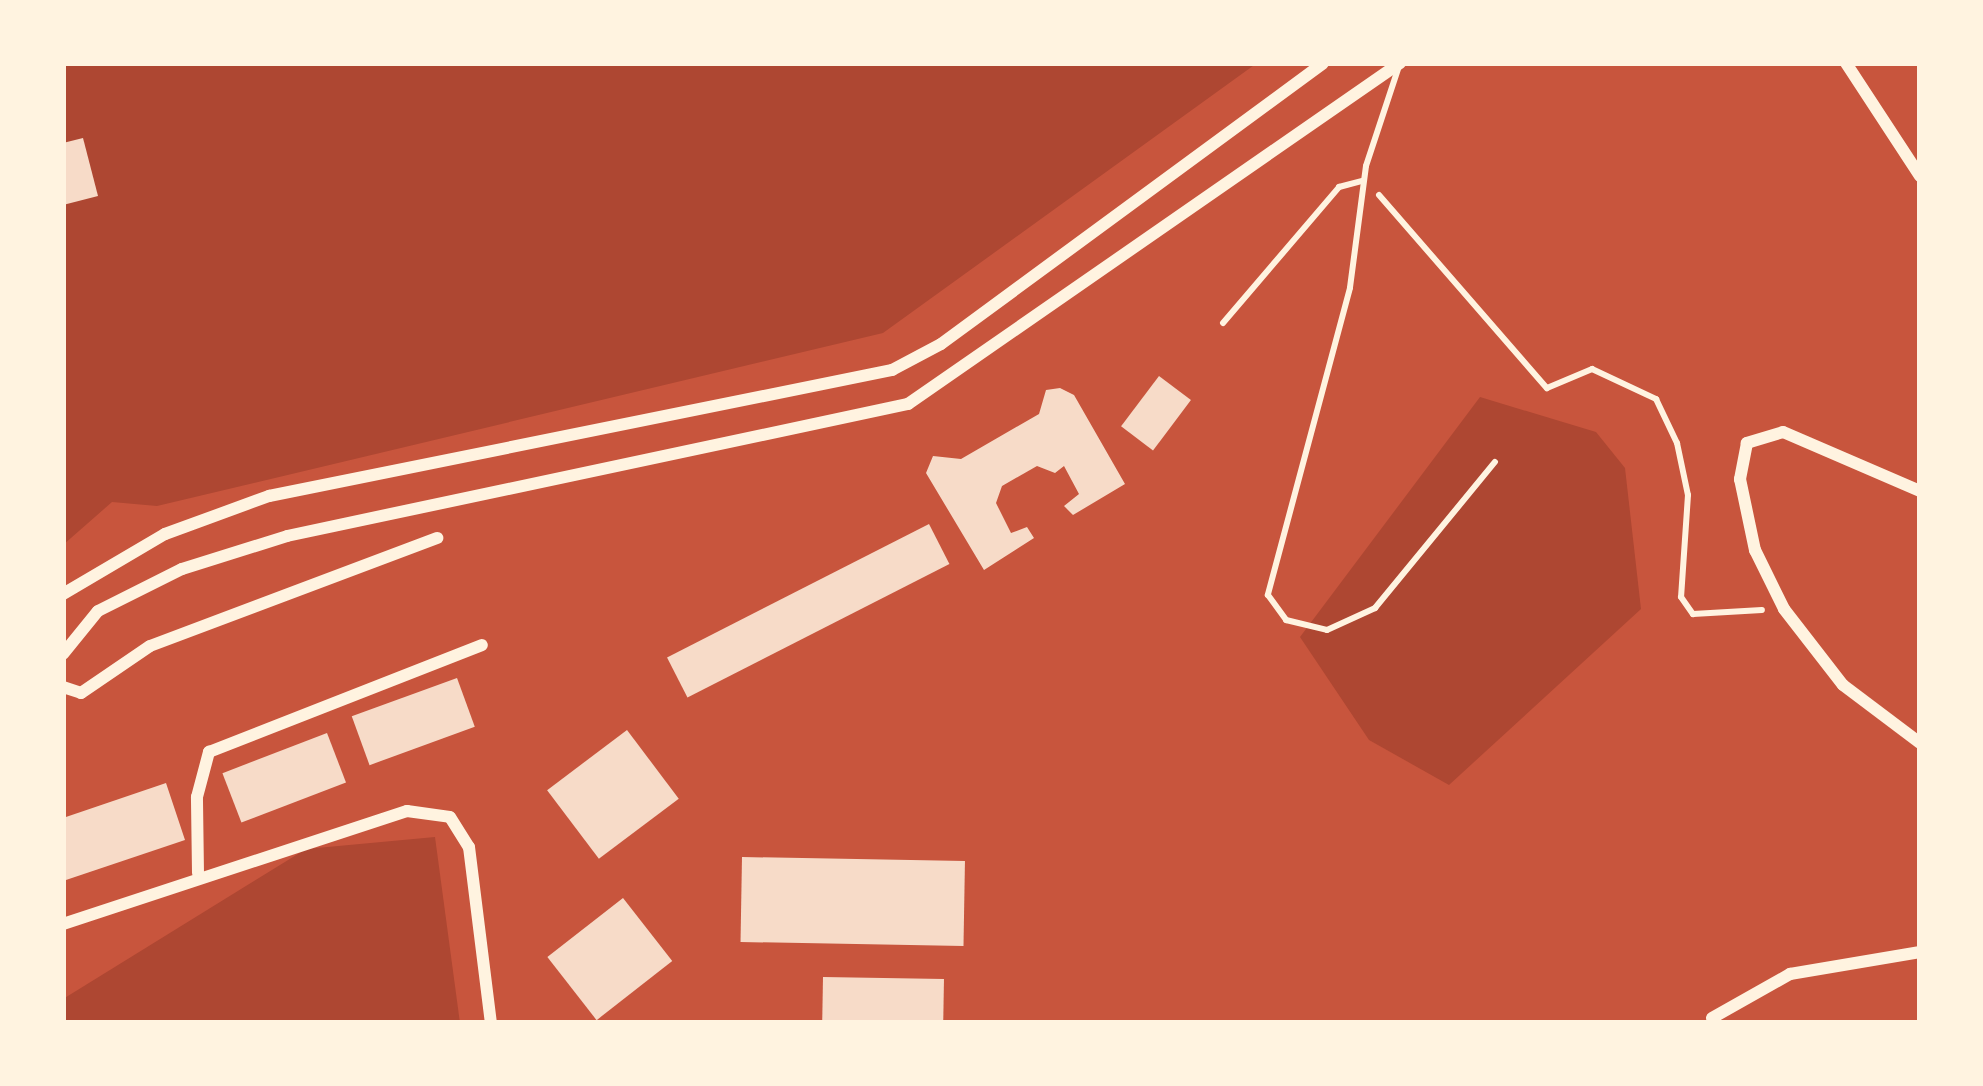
<!DOCTYPE html>
<html>
<head>
<meta charset="utf-8">
<style>
  body { margin:0 }
  #map { position:relative; width:1983px; height:1086px; overflow:hidden; background:#c8553d; font-family:Cabin,sans-serif }
  div>[style] { position:absolute }
  [style*='--x'] { left:calc(var(--x)*1px); top:calc(var(--y)*1px); width:calc(var(--w)*1px); rotate:calc(var(--a)*1deg) }
  .green>* { inset:0; background:#ae4732 }
  .building>* { inset:0; background:#f7dbc8; transform-origin:0 0 }
  .path>* { height:6px; margin:-3px; padding:0 3px; transform-origin:3px; border-radius:3px; background:#fff3e0 }
  .service>* { height:6px; margin:-3px; padding:0 3px; transform-origin:3px; border-radius:3px; background:#fff3e0 }
  .minor>* { height:12px; margin:-6px; padding:0 6px; transform-origin:6px; border-radius:6px; background:#fff3e0 }
  span { translate:-50% -50%; white-space:nowrap; text-align:center; line-height:1.15; -webkit-text-stroke:9px #fff3e0; paint-order:stroke }
  .frame { position:absolute; inset:0; border:66px solid #fff3e0; pointer-events:none }
</style>
</head>
<body>
<div id="map">
  <div class="green">
    <i style="clip-path:polygon(63px 63px,1257px 63px,883px 333px,157px 506px,112px 502px,63px 545px)"></i>
    <i style="clip-path:polygon(1480px 397px,1596px 432px,1625px 468px,1641px 609px,1449px 785px,1369px 740px,1300px 637px)"></i>
    <i style="clip-path:polygon(435px 837px,460px 1023px,63px 1023px,63px 999px,306px 849px)"></i>
  </div>
  <div class="building">
    <i style="clip-path:polygon(83px 138px,98px 196px,63px 205px,63px 143px)"></i>
    <i style="left:1159px;top:376px;width:40px;height:63px;rotate:37deg"></i>
    <i style="clip-path:polygon(1060px 388px,1074px 395px,1125px 484px,1073px 515px,1064px 506px,1079px 494px,1064px 466px,1055px 473px,1037px 466px,1002px 486px,996px 503px,1011px 533px,1027px 527px,1034px 538px,984px 570px,926px 473px,933px 456px,961px 459px,1039px 414px,1046px 390px)"></i>
    <i style="left:929px;top:524px;width:45px;height:294px;rotate:63deg"></i>
    <i style="left:457px;top:678px;width:52px;height:112px;rotate:70deg"></i>
    <i style="left:627px;top:730px;width:86px;height:100px;rotate:53deg"></i>
    <i style="left:327px;top:733px;width:53px;height:112px;rotate:69deg"></i>
    <i style="clip-path:polygon(166px 783px,185px 840px,63px 881px,63px 818px)"></i>
    <i style="left:742px;top:857px;width:223px;height:85px;rotate:1deg"></i>
    <i style="left:623px;top:898px;width:80px;height:96px;rotate:52deg"></i>
    <i style="left:823px;top:977px;width:121px;height:46px;rotate:1deg"></i>
  </div>
  <div class="path">
    <i style="--x:1379;--y:195;--w:256;--a:49"></i>
    <i style="--x:1547;--y:388;--w:49;--a:-22.9"></i>
    <i style="--x:1592;--y:369;--w:71;--a:25.1"></i>
    <i style="--x:1656;--y:399;--w:49;--a:64.5"></i>
    <i style="--x:1677;--y:443;--w:53;--a:78.1"></i>
    <i style="--x:1688;--y:495;--w:102;--a:93.9"></i>
    <i style="--x:1681;--y:597;--w:21;--a:55"></i>
    <i style="--x:1693;--y:614;--w:69;--a:-3.3"></i>
  </div>
  <div class="service">
    <i style="--x:1399;--y:66;--w:105;--a:108.3"></i>
    <i style="--x:1366;--y:166;--w:123;--a:97.5"></i>
    <i style="--x:1350;--y:288;--w:318;--a:105"></i>
    <i style="--x:1268;--y:595;--w:31;--a:54"></i>
    <i style="--x:1286;--y:620;--w:42;--a:13.7"></i>
    <i style="--x:1327;--y:630;--w:53;--a:-24.6"></i>
    <i style="--x:1375;--y:608;--w:189;--a:-50.6"></i>
    <i style="--x:1223;--y:323;--w:179;--a:-49.5"></i>
    <i style="--x:1339;--y:187;--w:24;--a:-15"></i>
  </div>
  <div class="minor">
    <i style="--x:1846;--y:63;--w:135;--a:56.8"></i>
    <i style="--x:1920;--y:491;--w:149;--a:-156.7"></i>
    <i style="--x:1783;--y:432;--w:38;--a:163"></i>
    <i style="--x:1747;--y:443;--w:37;--a:101"></i>
    <i style="--x:1740;--y:479;--w:73;--a:78.1"></i>
    <i style="--x:1755;--y:550;--w:66;--a:63.8"></i>
    <i style="--x:1784;--y:609;--w:96;--a:52.2"></i>
    <i style="--x:1843;--y:685;--w:96;--a:37"></i>
    <i style="--x:63;--y:594;--w:118;--a:-30.5"></i>
    <i style="--x:165;--y:534;--w:111;--a:-20.1"></i>
    <i style="--x:269;--y:496;--w:636;--a:-11.43"></i>
    <i style="--x:892;--y:370;--w:55;--a:-28"></i>
    <i style="--x:941;--y:344;--w:474;--a:-36.3"></i>
    <i style="--x:63;--y:654;--w:55;--a:-50.9"></i>
    <i style="--x:98;--y:611;--w:94;--a:-26.6"></i>
    <i style="--x:182;--y:569;--w:110;--a:-17.4"></i>
    <i style="--x:287;--y:536;--w:635;--a:-12"></i>
    <i style="--x:908;--y:404;--w:599;--a:-34.73"></i>
    <i style="--x:63;--y:687;--w:19;--a:18"></i>
    <i style="--x:81;--y:693;--w:83;--a:-34.3"></i>
    <i style="--x:150;--y:646;--w:307;--a:-20.6"></i>
    <i style="--x:198;--y:873;--w:76;--a:-90.8"></i>
    <i style="--x:197;--y:797;--w:47;--a:-75.1"></i>
    <i style="--x:209;--y:752;--w:293;--a:-21.4"></i>
    <i style="--x:63;--y:924;--w:362;--a:-18.2"></i>
    <i style="--x:407;--y:811;--w:43;--a:7.9"></i>
    <i style="--x:450;--y:817;--w:36;--a:58"></i>
    <i style="--x:469;--y:847;--w:177;--a:82.9"></i>
    <i style="--x:1712;--y:1018;--w:90;--a:-29.4"></i>
    <i style="--x:1790;--y:974;--w:132;--a:-9.6"></i>
  </div>
  <div class="frame"></div>
</div>
</body>
</html>
